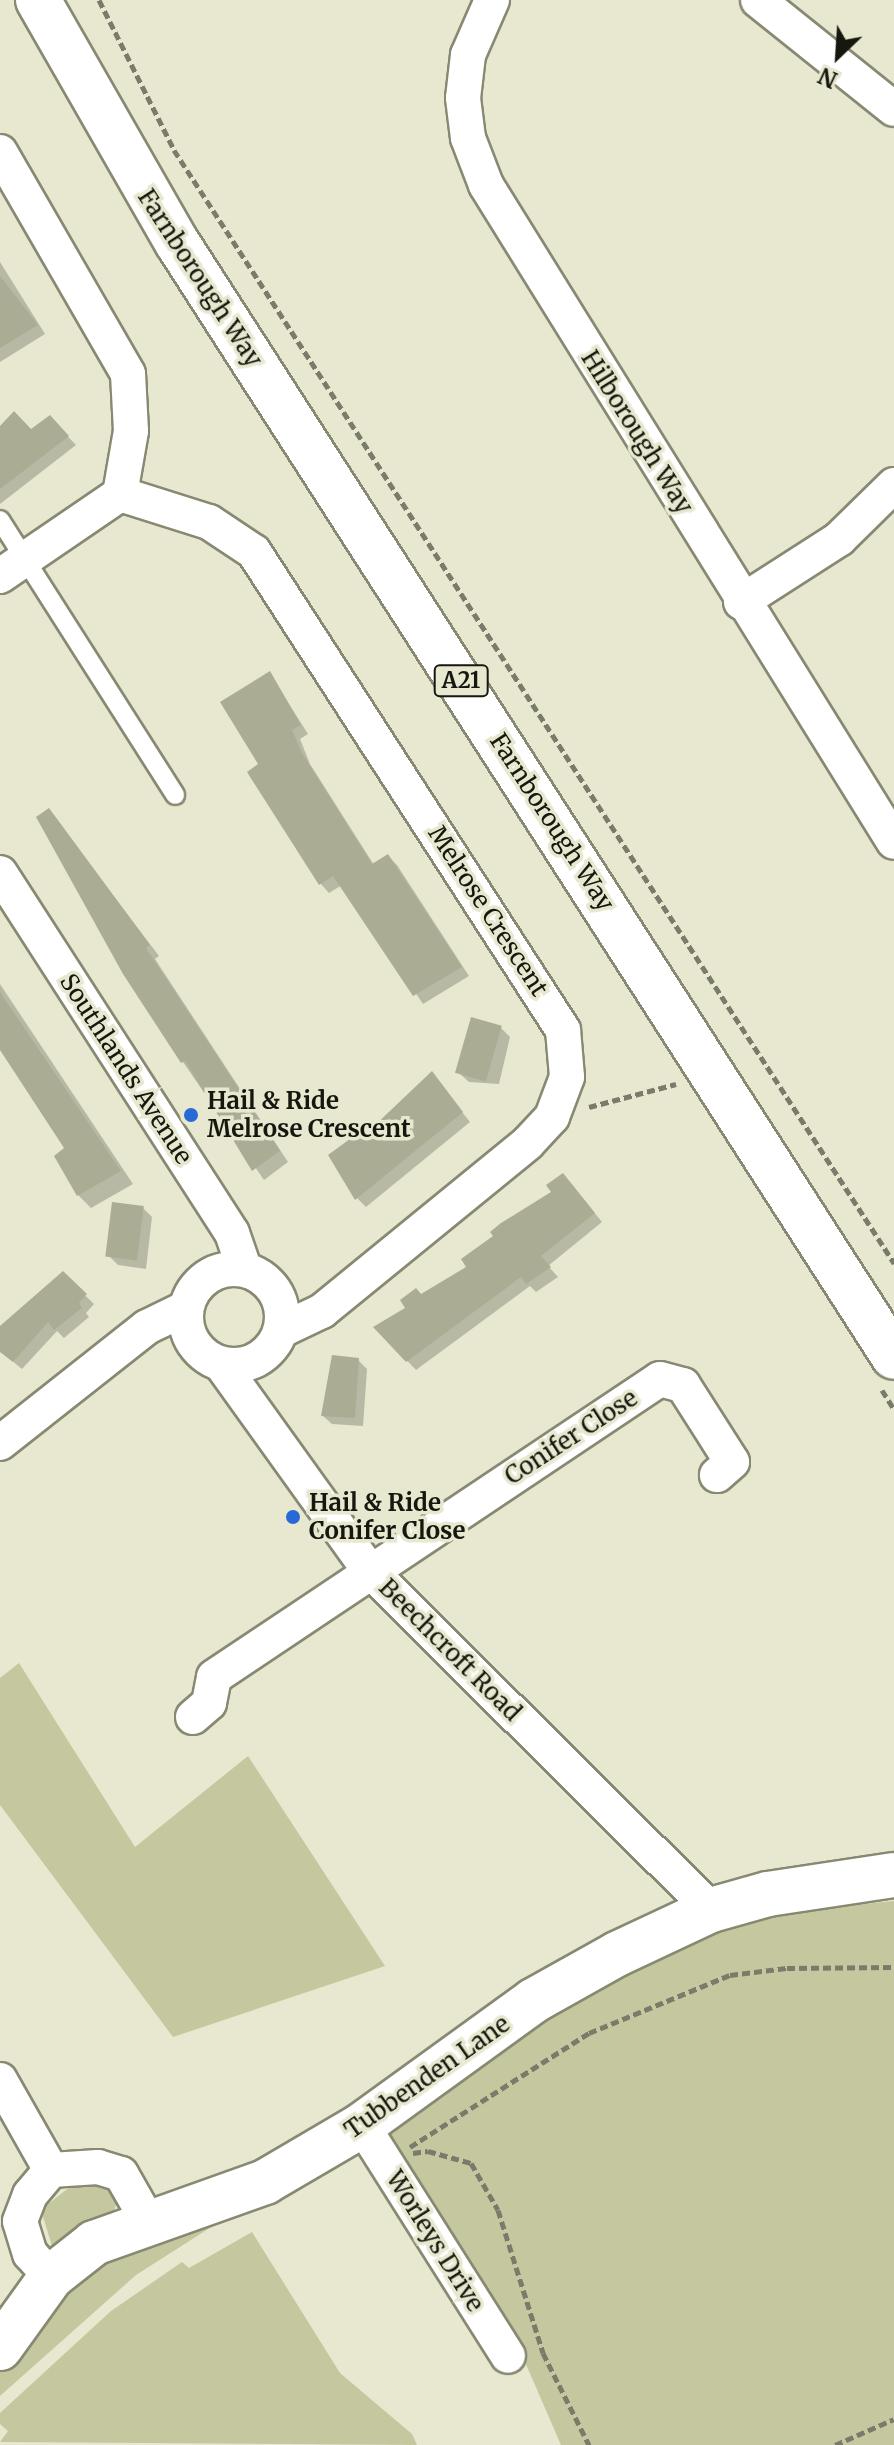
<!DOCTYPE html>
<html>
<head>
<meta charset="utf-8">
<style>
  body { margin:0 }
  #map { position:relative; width:894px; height:2445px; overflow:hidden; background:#e7e8cf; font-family:Merriweather,serif }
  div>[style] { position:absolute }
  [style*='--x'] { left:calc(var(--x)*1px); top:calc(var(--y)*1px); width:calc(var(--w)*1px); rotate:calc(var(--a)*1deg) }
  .green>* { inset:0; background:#c5c89e }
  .shadow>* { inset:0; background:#0003 }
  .building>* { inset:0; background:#abac94; transform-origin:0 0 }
  .path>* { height:5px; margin-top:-2.5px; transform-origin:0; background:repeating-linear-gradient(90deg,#7a7b6a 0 8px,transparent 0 12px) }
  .roads { filter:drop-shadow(2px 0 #888972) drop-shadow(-2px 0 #888972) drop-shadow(0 2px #888972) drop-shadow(0 -2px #888972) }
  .service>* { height:18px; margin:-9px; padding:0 9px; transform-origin:9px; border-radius:9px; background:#fff }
  .minor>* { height:34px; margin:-17px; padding:0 17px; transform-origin:17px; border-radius:17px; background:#fff }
  .minor>.ring { margin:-17px; padding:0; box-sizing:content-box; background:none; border:34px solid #fff; border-radius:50% }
  .tertiary>* { height:44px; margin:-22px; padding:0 22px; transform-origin:22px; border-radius:22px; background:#fff }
  .trunk>* { height:44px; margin:-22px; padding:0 22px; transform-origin:22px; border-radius:22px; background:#fff }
  .dots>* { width:22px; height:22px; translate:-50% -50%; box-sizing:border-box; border:4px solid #e7e8cf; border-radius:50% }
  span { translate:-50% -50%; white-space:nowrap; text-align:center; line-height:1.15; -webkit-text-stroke:7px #e7e8cf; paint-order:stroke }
  .shield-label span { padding:2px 6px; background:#e7e8cf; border:2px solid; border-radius:6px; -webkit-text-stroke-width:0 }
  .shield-label { font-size:22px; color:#16170e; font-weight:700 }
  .street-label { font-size:24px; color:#16170e }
  .poi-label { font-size:24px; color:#16170e; font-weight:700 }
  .left { translate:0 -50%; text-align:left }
  .north { position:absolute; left:798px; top:16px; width:80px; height:80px; -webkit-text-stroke:6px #e7e8cf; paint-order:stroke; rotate:205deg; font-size:22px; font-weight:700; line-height:32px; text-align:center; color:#16170e }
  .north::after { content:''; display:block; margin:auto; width:28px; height:36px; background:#16170e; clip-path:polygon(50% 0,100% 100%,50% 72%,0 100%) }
</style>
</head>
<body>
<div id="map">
  <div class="green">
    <i style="clip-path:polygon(19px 1663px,135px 1847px,248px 1756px,385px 1966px,173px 2037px,0 1805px,0 1678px)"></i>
    <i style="clip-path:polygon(894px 1901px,894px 2445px,561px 2445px,525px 2362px,382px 2134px,393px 2133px,619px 1961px,755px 1915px)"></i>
    <i style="clip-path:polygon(105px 2180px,117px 2202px,113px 2214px,52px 2246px,41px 2210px,77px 2181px)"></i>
    <i style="clip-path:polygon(249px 2203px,136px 2275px,0 2396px,0 2372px,54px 2302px,124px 2250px)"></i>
    <i style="clip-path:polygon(252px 2232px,340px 2373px,412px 2434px,417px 2445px,0 2442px,8px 2431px,0 2424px,0 2413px,111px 2311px,182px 2262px,189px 2268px)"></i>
  </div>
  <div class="shadow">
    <i style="clip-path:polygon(0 262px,45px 334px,0 362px)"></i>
    <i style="clip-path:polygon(50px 418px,76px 445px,0 504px,0 429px,31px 432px)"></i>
    <i style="clip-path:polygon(270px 674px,308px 734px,300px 739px,310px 764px,374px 865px,388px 856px,397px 865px,469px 976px,423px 1004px,342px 885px,329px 893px,321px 884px,261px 765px)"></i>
    <i style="clip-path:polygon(49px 811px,159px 956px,155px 959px,288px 1162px,264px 1180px,183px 1062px)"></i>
    <i style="clip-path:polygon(0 984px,133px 1184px,91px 1208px,78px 1195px,67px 1149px,0 1046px)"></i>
    <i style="clip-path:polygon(501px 1028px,510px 1037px,499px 1084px,469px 1082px,460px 1074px)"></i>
    <i style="clip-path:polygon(432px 1074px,470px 1122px,366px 1207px,357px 1198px,372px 1131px)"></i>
    <i style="clip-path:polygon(571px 1184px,602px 1222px,548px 1266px,558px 1277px,536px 1292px,530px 1286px,416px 1370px,376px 1328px,469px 1268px,496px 1236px)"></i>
    <i style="clip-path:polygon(143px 1208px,152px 1217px,146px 1269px,118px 1265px,109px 1256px)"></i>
    <i style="clip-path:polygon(63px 1274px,94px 1304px,86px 1313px,89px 1317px,64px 1338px,57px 1331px,22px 1369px,0 1351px,0 1327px)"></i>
    <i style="clip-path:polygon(358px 1360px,367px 1369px,363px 1426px,332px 1424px,323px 1416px)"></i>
  </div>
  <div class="building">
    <i style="clip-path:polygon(0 276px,38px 325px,0 348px)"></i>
    <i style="clip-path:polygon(14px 411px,31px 429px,50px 415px,69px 436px,0 489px,0 426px)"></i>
    <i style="clip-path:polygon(270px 671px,301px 725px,292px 730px,302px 753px,372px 864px,388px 854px,462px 967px,413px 996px,333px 876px,319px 885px,247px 772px,258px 764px,220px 702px)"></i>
    <i style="clip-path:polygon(49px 808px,150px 945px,146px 948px,280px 1151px,252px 1171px,185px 1061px,181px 1063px,123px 974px,36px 817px)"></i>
    <i style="clip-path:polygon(0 992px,121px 1171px,77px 1196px,54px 1156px,64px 1148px,0 1050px)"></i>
    <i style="left:471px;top:1017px;width:32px;height:58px;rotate:16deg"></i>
    <i style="clip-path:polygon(432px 1071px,463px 1112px,355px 1200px,328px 1155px,369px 1125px,372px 1128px)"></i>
    <i style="clip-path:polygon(563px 1173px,595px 1213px,541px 1256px,551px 1267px,526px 1284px,521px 1277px,406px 1362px,373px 1327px,405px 1308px,400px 1300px,416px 1288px,421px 1294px,466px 1267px,461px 1259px,493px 1236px,490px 1232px,501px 1223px,551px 1192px,546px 1185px)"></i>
    <i style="left:112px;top:1202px;width:32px;height:55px;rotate:7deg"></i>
    <i style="clip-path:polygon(63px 1271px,87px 1294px,79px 1303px,82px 1308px,54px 1330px,48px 1322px,13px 1362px,0 1352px,0 1326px)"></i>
    <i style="clip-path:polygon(332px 1355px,359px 1358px,355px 1418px,321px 1416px)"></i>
  </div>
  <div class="path">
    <i style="--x:99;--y:0;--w:168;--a:63.4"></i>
    <i style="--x:174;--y:150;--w:1326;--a:57.1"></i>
    <i style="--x:589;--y:1107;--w:90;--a:-14.8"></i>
    <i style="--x:882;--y:1390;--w:22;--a:58"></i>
    <i style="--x:410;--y:2147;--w:212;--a:-32.5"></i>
    <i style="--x:589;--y:2033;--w:152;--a:-22.4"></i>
    <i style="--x:730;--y:1975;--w:57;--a:-7"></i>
    <i style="--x:787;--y:1968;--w:107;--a:-0.5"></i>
    <i style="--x:413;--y:2153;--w:15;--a:-8"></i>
    <i style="--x:428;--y:2151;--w:45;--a:15.6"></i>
    <i style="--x:471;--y:2163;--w:54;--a:60.1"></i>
    <i style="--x:498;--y:2210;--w:150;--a:72.5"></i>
    <i style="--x:543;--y:2353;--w:103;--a:63.4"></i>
    <i style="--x:835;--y:2445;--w:64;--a:-23.8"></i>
  </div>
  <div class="roads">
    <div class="service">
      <i style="--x:0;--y:520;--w:326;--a:57.5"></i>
    </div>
    <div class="minor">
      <i style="--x:492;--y:0;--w:60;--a:113.6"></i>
      <i style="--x:468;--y:55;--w:43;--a:96.6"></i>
      <i style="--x:463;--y:98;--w:40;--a:82.9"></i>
      <i style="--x:468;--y:138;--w:50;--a:69"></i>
      <i style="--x:486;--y:185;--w:773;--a:58.16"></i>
      <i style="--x:758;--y:0;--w:174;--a:38.7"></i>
      <i style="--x:0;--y:152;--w:256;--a:60"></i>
      <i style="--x:128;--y:374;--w:57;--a:87"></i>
      <i style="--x:131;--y:431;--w:64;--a:99.9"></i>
      <i style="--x:120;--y:494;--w:93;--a:17.5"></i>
      <i style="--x:209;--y:522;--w:54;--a:33.7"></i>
      <i style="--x:254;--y:552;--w:569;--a:57.12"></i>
      <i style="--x:563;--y:1030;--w:47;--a:85.1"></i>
      <i style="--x:567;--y:1077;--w:43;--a:110.6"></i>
      <i style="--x:552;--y:1117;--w:35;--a:133"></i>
      <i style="--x:528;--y:1143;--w:266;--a:140.8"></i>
      <i style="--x:322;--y:1311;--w:44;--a:154.6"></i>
      <i style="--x:0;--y:576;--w:145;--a:-34.3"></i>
      <i style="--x:741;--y:602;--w:117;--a:-32.7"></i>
      <i style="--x:839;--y:539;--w:77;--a:-44.5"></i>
      <i style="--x:0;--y:873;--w:428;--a:57.2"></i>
      <i style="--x:232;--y:1233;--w:37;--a:71"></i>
      <i class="ring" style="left:186px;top:1269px;width:62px;height:62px"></i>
      <i style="--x:221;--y:1364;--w:254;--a:54.3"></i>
      <i style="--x:369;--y:1570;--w:482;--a:44.8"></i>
      <i style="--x:0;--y:1443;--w:187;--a:-38.3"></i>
      <i style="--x:147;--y:1327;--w:41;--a:-25.9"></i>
      <i style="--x:193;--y:1717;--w:21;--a:-41"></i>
      <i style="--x:209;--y:1703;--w:26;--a:-79"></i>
      <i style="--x:214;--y:1677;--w:536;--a:-33.75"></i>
      <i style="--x:660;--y:1379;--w:24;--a:15"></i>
      <i style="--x:683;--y:1385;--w:91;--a:57.5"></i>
      <i style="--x:732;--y:1462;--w:20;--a:139"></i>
      <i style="--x:0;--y:2080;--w:103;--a:60.5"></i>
      <i style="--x:362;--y:2125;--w:273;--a:57.7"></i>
      <i style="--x:51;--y:2277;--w:31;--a:-132"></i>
      <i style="--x:30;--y:2254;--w:34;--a:-107"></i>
      <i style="--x:20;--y:2221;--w:28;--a:-69"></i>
      <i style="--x:30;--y:2195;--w:33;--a:-50"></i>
      <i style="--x:51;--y:2170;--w:47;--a:-3.7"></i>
      <i style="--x:98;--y:2167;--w:24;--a:17"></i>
      <i style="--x:121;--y:2174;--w:56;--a:60.3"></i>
    </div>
    <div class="tertiary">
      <i style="--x:0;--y:2348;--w:87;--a:-54.3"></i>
      <i style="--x:51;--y:2277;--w:55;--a:-38.3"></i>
      <i style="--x:94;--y:2243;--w:182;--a:-19.6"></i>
      <i style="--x:265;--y:2182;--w:113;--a:-30.4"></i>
      <i style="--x:362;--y:2125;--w:211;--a:-35.9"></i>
      <i style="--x:533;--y:2001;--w:96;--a:-29.2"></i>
      <i style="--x:617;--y:1954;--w:104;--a:-25.1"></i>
      <i style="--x:711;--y:1910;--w:59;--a:-15.7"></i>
      <i style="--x:768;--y:1894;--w:127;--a:-8.6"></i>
    </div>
    <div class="trunk">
      <i style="--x:38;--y:0;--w:281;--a:60.2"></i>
      <i style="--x:178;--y:244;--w:1323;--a:57.25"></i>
    </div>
  </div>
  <div class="dots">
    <i style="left:191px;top:1115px;background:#2969d6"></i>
    <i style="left:293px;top:1517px;background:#2969d6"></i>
  </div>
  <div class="shield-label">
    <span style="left:461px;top:681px">A21</span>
  </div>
  <div class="street-label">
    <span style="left:200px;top:278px;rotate:57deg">Farnborough Way</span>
    <span style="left:637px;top:432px;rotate:58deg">Hilborough Way</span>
    <span style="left:552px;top:822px;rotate:57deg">Farnborough Way</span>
    <span style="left:488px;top:911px;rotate:57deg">Melrose Crescent</span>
    <span style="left:126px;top:1069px;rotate:57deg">Southlands Avenue</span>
    <span style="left:571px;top:1437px;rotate:-33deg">Conifer Close</span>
    <span style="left:450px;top:1650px;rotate:45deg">Beechcroft Road</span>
    <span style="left:427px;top:2077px;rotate:-35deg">Tubbenden Lane</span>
    <span style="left:435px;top:2241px;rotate:58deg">Worleys Drive</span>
  </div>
  <div class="poi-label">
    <span class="left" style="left:207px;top:1115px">Hail &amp; Ride<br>Melrose Crescent</span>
    <span class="left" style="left:309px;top:1517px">Hail &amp; Ride<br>Conifer Close</span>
  </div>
  <div class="north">N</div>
</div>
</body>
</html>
